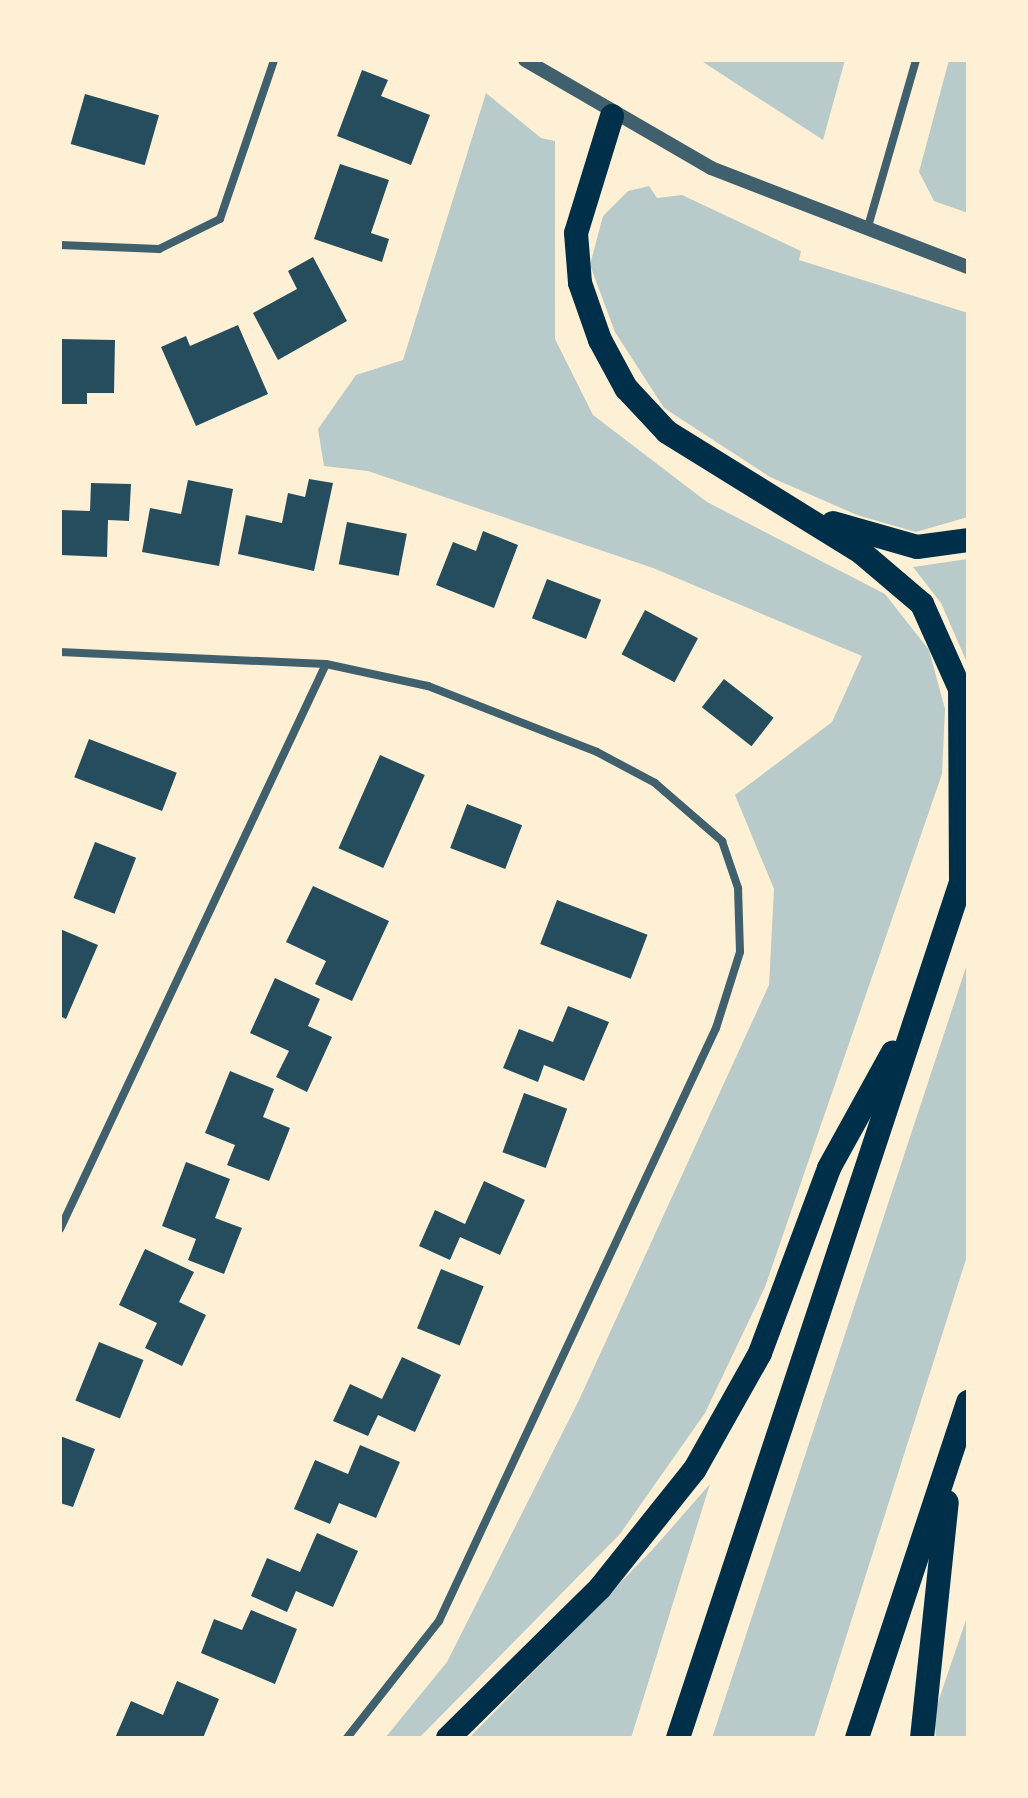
<!DOCTYPE html>
<html>
<head>
<meta charset="utf-8">
<style>
  body { margin:0 }
  #map { position:relative; width:1028px; height:1798px; overflow:hidden; background:#fdf0d5; font-family:Barlow,sans-serif }
  div>[style] { position:absolute }
  [style*='--x'] { left:calc(var(--x)*1px); top:calc(var(--y)*1px); width:calc(var(--w)*1px); rotate:calc(var(--a)*1deg) }
  .green>* { inset:0; background:#b9caca }
  .building>* { inset:0; background:#264d5e; transform-origin:0 0 }
  .minor>* { height:8px; margin:-4px; padding:0 4px; transform-origin:4px; border-radius:4px; background:#3f606c }
  .tertiary>* { height:14px; margin:-7px; padding:0 7px; transform-origin:7px; border-radius:7px; background:#3f606c }
  .motorway>* { height:24px; margin:-12px; padding:0 12px; transform-origin:12px; border-radius:12px; background:#003049 }
  span { translate:-50% -50%; white-space:nowrap; text-align:center; line-height:1.15; -webkit-text-stroke:6px #fdf0d5; paint-order:stroke }
  .frame { position:absolute; inset:0; border:62px solid #fdf0d5; pointer-events:none }
</style>
</head>
<body>
<div id="map">
  <div class="green">
    <i style="clip-path:polygon(700px 60px,845px 60px,823px 140px)"></i>
    <i style="clip-path:polygon(949px 60px,968px 60px,968px 213px,934px 201px,919px 172px)"></i>
    <i style="clip-path:polygon(486px 93px,541px 138px,555px 141px,555px 339px,593px 415px,707px 502px,885px 594px,929px 650px,945px 709px,942px 774px,765px 1287px,705px 1413px,620px 1534px,419px 1738px,385px 1738px,447px 1662px,579px 1400px,769px 985px,774px 889px,735px 795px,832px 722px,862px 656px,653px 568px,368px 471px,324px 466px,318px 429px,356px 375px,403px 360px)"></i>
    <i style="clip-path:polygon(649px 186px,657px 198px,682px 195px,801px 251px,799px 260px,968px 313px,968px 517px,916px 532px,857px 515px,770px 477px,664px 408px,615px 332px,590px 265px,603px 216px,628px 191px)"></i>
    <i style="clip-path:polygon(968px 559px,968px 665px,941px 603px,913px 567px)"></i>
    <i style="clip-path:polygon(968px 961px,968px 1253px,814px 1738px,712px 1738px)"></i>
    <i style="clip-path:polygon(710px 1484px,631px 1738px,469px 1738px,653px 1549px)"></i>
    <i style="clip-path:polygon(968px 1614px,968px 1738px,936px 1738px,934px 1714px)"></i>
  </div>
  <div class="building">
    <i style="clip-path:polygon(362px 70px,388px 80px,381px 96px,430px 115px,411px 165px,337px 136px)"></i>
    <i style="left:85px;top:94px;width:77px;height:52px;rotate:16deg"></i>
    <i style="clip-path:polygon(340px 164px,389px 180px,371px 233px,389px 239px,382px 262px,314px 239px)"></i>
    <i style="clip-path:polygon(313px 257px,347px 321px,278px 360px,253px 313px,297px 289px,288px 271px)"></i>
    <i style="clip-path:polygon(238px 325px,268px 394px,196px 426px,161px 347px,186px 336px,190px 346px)"></i>
    <i style="clip-path:polygon(60px 339px,115px 340px,114px 393px,87px 393px,87px 404px,60px 404px)"></i>
    <i style="clip-path:polygon(309px 479px,333px 483px,314px 571px,238px 554px,246px 515px,282px 523px,288px 493px,305px 497px)"></i>
    <i style="clip-path:polygon(188px 480px,233px 489px,219px 566px,142px 552px,150px 508px,181px 514px)"></i>
    <i style="clip-path:polygon(91px 483px,131px 484px,129px 521px,108px 520px,107px 557px,60px 555px,60px 510px,90px 511px)"></i>
    <i style="left:347px;top:522px;width:61px;height:43px;rotate:11deg"></i>
    <i style="clip-path:polygon(483px 531px,518px 545px,494px 608px,436px 585px,453px 542px,476px 551px)"></i>
    <i style="left:547px;top:579px;width:58px;height:42px;rotate:21deg"></i>
    <i style="left:645px;top:610px;width:60px;height:50px;rotate:28deg"></i>
    <i style="left:724px;top:679px;width:63px;height:36px;rotate:38deg"></i>
    <i style="left:89px;top:739px;width:94px;height:41px;rotate:21deg"></i>
    <i style="left:380px;top:755px;width:49px;height:102px;rotate:24deg"></i>
    <i style="left:467px;top:804px;width:59px;height:47px;rotate:21deg"></i>
    <i style="left:95px;top:842px;width:44px;height:60px;rotate:21deg"></i>
    <i style="clip-path:polygon(313px 886px,389px 921px,352px 1001px,315px 984px,326px 961px,286px 942px)"></i>
    <i style="left:557px;top:900px;width:97px;height:47px;rotate:21deg"></i>
    <i style="clip-path:polygon(60px 929px,98px 945px,66px 1019px,60px 1016px)"></i>
    <i style="clip-path:polygon(275px 978px,320px 999px,308px 1026px,332px 1037px,307px 1092px,276px 1077px,289px 1051px,250px 1033px)"></i>
    <i style="clip-path:polygon(568px 1006px,609px 1022px,584px 1081px,544px 1065px,538px 1082px,503px 1068px,519px 1029px,553px 1042px)"></i>
    <i style="clip-path:polygon(230px 1071px,274px 1089px,263px 1117px,290px 1128px,269px 1181px,227px 1165px,235px 1145px,205px 1133px)"></i>
    <i style="left:524px;top:1093px;width:46px;height:63px;rotate:20deg"></i>
    <i style="clip-path:polygon(186px 1162px,230px 1179px,215px 1218px,242px 1228px,224px 1274px,188px 1260px,196px 1239px,162px 1226px)"></i>
    <i style="clip-path:polygon(484px 1181px,525px 1200px,500px 1255px,460px 1237px,450px 1260px,419px 1246px,435px 1210px,465px 1224px)"></i>
    <i style="clip-path:polygon(145px 1249px,194px 1272px,179px 1302px,206px 1315px,182px 1366px,145px 1348px,157px 1323px,119px 1305px)"></i>
    <i style="left:441px;top:1269px;width:46px;height:64px;rotate:22deg"></i>
    <i style="left:99px;top:1342px;width:48px;height:63px;rotate:22deg"></i>
    <i style="clip-path:polygon(402px 1357px,441px 1375px,415px 1432px,378px 1415px,368px 1436px,333px 1421px,350px 1384px,382px 1399px)"></i>
    <i style="clip-path:polygon(60px 1436px,95px 1449px,73px 1507px,60px 1503px)"></i>
    <i style="clip-path:polygon(360px 1445px,400px 1462px,376px 1518px,339px 1503px,330px 1524px,294px 1509px,315px 1460px,348px 1474px)"></i>
    <i style="clip-path:polygon(317px 1533px,358px 1551px,333px 1607px,296px 1591px,287px 1612px,251px 1596px,267px 1558px,300px 1572px)"></i>
    <i style="clip-path:polygon(251px 1610px,297px 1629px,275px 1684px,201px 1653px,214px 1619px,242px 1630px)"></i>
    <i style="clip-path:polygon(177px 1681px,219px 1699px,203px 1738px,115px 1738px,131px 1701px,163px 1715px)"></i>
  </div>
  <div class="minor">
    <i style="--x:867;--y:230;--w:177;--a:-73.9"></i>
    <i style="--x:60;--y:245;--w:99;--a:2.3"></i>
    <i style="--x:159;--y:249;--w:68;--a:-26.2"></i>
    <i style="--x:220;--y:219;--w:168;--a:-71.2"></i>
    <i style="--x:60;--y:652;--w:266;--a:2.6"></i>
    <i style="--x:326;--y:664;--w:104;--a:12.2"></i>
    <i style="--x:428;--y:686;--w:181;--a:21.3"></i>
    <i style="--x:597;--y:752;--w:66;--a:28.1"></i>
    <i style="--x:655;--y:783;--w:89;--a:40.9"></i>
    <i style="--x:722;--y:841;--w:50;--a:71.2"></i>
    <i style="--x:738;--y:888;--w:64;--a:88.2"></i>
    <i style="--x:740;--y:952;--w:80;--a:107.5"></i>
    <i style="--x:716;--y:1028;--w:655;--a:115.04"></i>
    <i style="--x:439;--y:1621;--w:149;--a:128.2"></i>
    <i style="--x:60;--y:1229;--w:624;--a:-64.79"></i>
  </div>
  <div class="tertiary">
    <i style="--x:525;--y:60;--w:215;--a:30.1"></i>
    <i style="--x:711;--y:168;--w:275;--a:21.1"></i>
  </div>
  <div class="motorway">
    <i style="--x:612;--y:116;--w:122;--a:107.1"></i>
    <i style="--x:576;--y:233;--w:50;--a:85.4"></i>
    <i style="--x:580;--y:283;--w:60;--a:70.7"></i>
    <i style="--x:600;--y:340;--w:55;--a:61.6"></i>
    <i style="--x:626;--y:388;--w:60;--a:47"></i>
    <i style="--x:667;--y:432;--w:229;--a:31.8"></i>
    <i style="--x:862;--y:553;--w:79;--a:40.4"></i>
    <i style="--x:922;--y:604;--w:93;--a:65.9"></i>
    <i style="--x:960;--y:689;--w:191;--a:89.7"></i>
    <i style="--x:833;--y:523;--w:87;--a:15.9"></i>
    <i style="--x:917;--y:547;--w:51;--a:-7.8"></i>
    <i style="--x:448;--y:1738;--w:214;--a:-44.6"></i>
    <i style="--x:600;--y:1588;--w:152;--a:-51.4"></i>
    <i style="--x:695;--y:1469;--w:133;--a:-60.7"></i>
    <i style="--x:760;--y:1353;--w:197;--a:-69.5"></i>
    <i style="--x:829;--y:1168;--w:132;--a:-61.1"></i>
    <i style="--x:678;--y:1738;--w:917;--a:-71.7"></i>
    <i style="--x:857;--y:1738;--w:354;--a:-71.7"></i>
    <i style="--x:922;--y:1738;--w:237;--a:-84"></i>
  </div>
  <div class="frame"></div>
</div>
</body>
</html>
